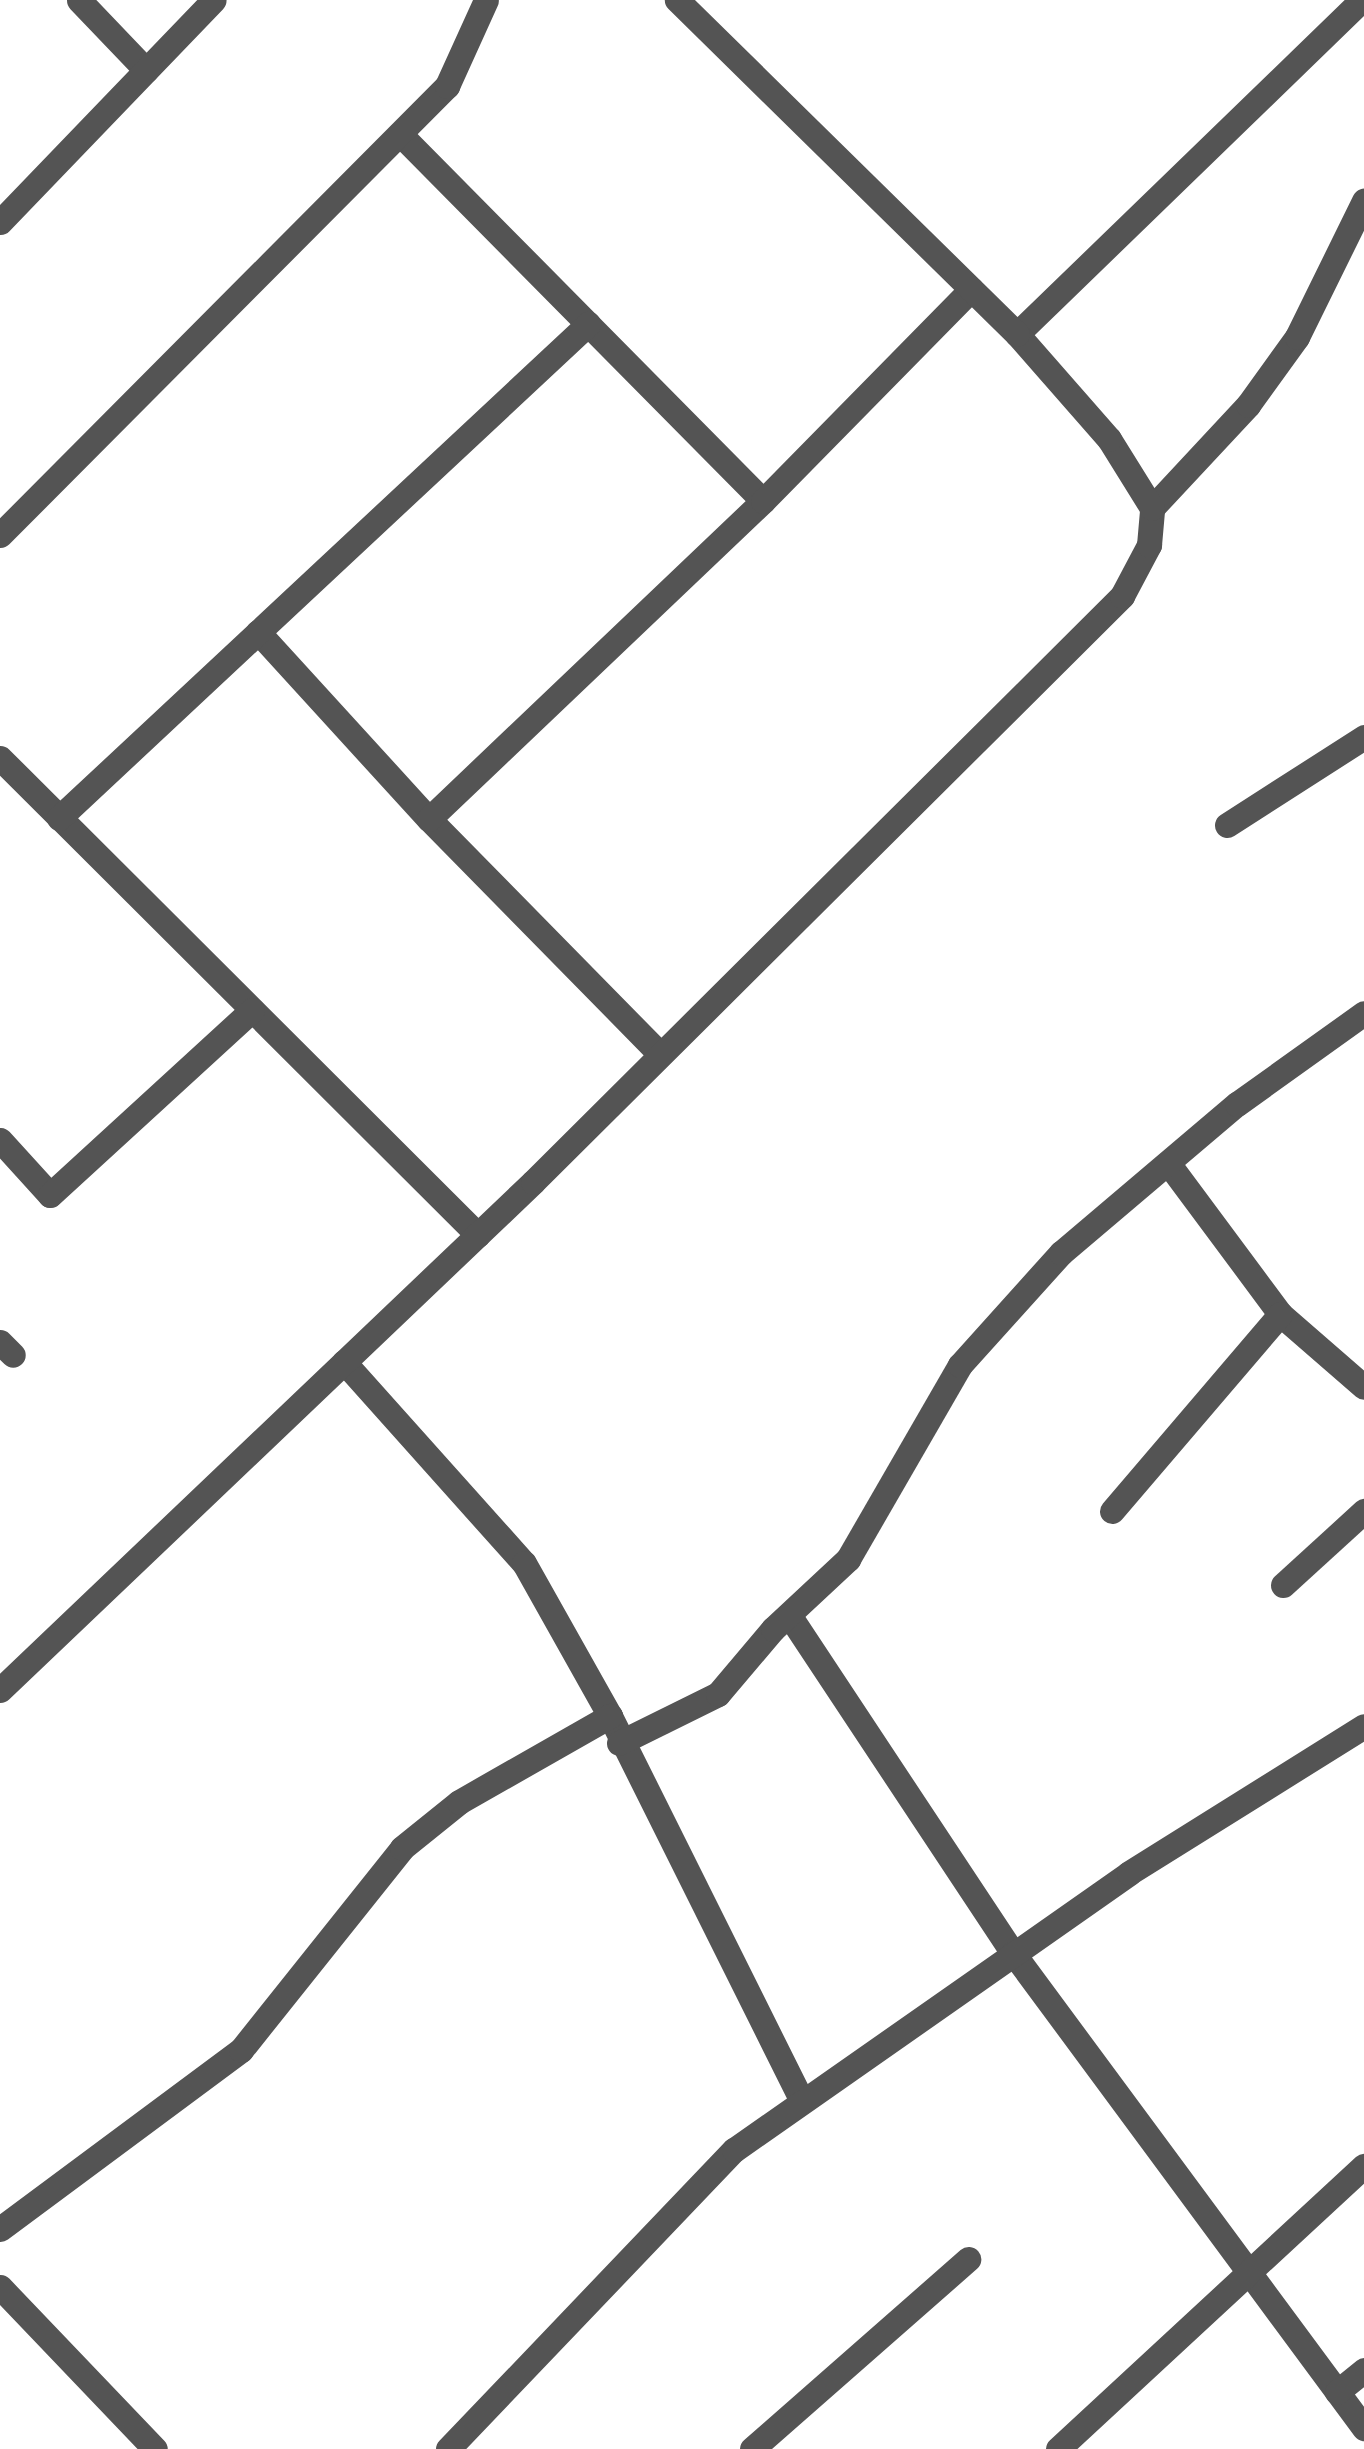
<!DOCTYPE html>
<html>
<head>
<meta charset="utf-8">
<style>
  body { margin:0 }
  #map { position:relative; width:1364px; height:2449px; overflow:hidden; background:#fff; font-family:"Titillium Web",sans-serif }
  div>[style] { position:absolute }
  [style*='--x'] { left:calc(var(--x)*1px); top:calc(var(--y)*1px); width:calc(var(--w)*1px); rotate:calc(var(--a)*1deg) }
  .minor>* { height:25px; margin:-12.5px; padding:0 12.5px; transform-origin:12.5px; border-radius:12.5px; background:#545454 }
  span { translate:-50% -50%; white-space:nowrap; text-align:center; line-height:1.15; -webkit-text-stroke:8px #fff; paint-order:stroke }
</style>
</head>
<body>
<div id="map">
  <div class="minor">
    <i style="--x:79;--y:0;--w:97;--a:46.3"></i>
    <i style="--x:400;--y:134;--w:516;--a:45.31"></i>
    <i style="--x:0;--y:222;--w:308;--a:-46.1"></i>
    <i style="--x:1017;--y:334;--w:480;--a:-44.1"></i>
    <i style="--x:1152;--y:508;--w:141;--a:-47"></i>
    <i style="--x:1248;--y:405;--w:84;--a:-54.2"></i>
    <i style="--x:1297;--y:337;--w:152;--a:-63.8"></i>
    <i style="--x:0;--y:535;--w:634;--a:-45.13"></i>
    <i style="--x:447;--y:86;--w:94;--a:-65.6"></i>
    <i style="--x:258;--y:632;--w:253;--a:47.6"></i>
    <i style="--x:429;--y:819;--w:330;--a:45.5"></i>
    <i style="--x:0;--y:758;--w:675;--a:44.94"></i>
    <i style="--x:59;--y:818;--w:724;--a:-43.04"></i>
    <i style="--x:429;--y:819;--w:461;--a:-43.6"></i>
    <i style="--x:763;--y:501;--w:297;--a:-45.5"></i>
    <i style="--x:1227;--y:825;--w:163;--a:-32.7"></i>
    <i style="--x:0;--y:1140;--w:74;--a:47.7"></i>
    <i style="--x:50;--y:1195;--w:274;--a:-42.5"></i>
    <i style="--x:1168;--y:1163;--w:188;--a:53.4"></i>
    <i style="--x:1280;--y:1314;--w:111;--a:41"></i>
    <i style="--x:0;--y:1342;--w:18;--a:45"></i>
    <i style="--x:344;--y:1362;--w:270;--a:48.2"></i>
    <i style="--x:524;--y:1563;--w:176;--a:60.7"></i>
    <i style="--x:610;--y:1716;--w:430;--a:63.5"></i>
    <i style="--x:1112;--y:1511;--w:259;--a:-49.5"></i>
    <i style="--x:1283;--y:1585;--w:110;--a:-42.4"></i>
    <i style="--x:789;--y:1615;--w:405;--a:56.5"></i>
    <i style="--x:1013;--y:1953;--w:591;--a:53.54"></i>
    <i style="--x:0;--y:1690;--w:736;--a:-43.62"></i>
    <i style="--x:533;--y:1182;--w:831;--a:-44.85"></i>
    <i style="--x:1122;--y:596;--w:58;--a:-62.1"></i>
    <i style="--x:1149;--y:545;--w:37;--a:-85"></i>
    <i style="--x:1152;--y:508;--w:81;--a:-121.9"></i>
    <i style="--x:1109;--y:439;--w:140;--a:-131.2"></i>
    <i style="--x:1017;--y:334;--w:477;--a:-135.5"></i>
    <i style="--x:619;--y:1743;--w:110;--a:-26.3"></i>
    <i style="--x:718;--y:1694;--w:85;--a:-49.8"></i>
    <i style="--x:773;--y:1629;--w:103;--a:-43"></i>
    <i style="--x:848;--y:1559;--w:224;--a:-60"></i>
    <i style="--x:960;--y:1365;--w:151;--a:-48"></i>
    <i style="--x:1061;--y:1253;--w:231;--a:-40.3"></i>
    <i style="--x:1237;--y:1104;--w:156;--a:-35.6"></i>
    <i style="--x:0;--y:2229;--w:300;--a:-36.6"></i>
    <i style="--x:241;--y:2050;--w:258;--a:-51.4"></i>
    <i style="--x:402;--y:1848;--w:73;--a:-38.9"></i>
    <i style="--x:459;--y:1802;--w:174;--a:-29.7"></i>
    <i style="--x:0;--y:2287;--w:224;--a:46.3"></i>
    <i style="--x:1337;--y:2392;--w:35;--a:-39"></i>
    <i style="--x:448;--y:2449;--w:414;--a:-46.3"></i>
    <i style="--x:734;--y:2150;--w:482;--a:-35"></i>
    <i style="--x:1129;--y:1873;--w:277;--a:-32"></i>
    <i style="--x:752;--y:2449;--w:288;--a:-41.3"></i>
    <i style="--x:1058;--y:2449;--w:417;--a:-42.8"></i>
  </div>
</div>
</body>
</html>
